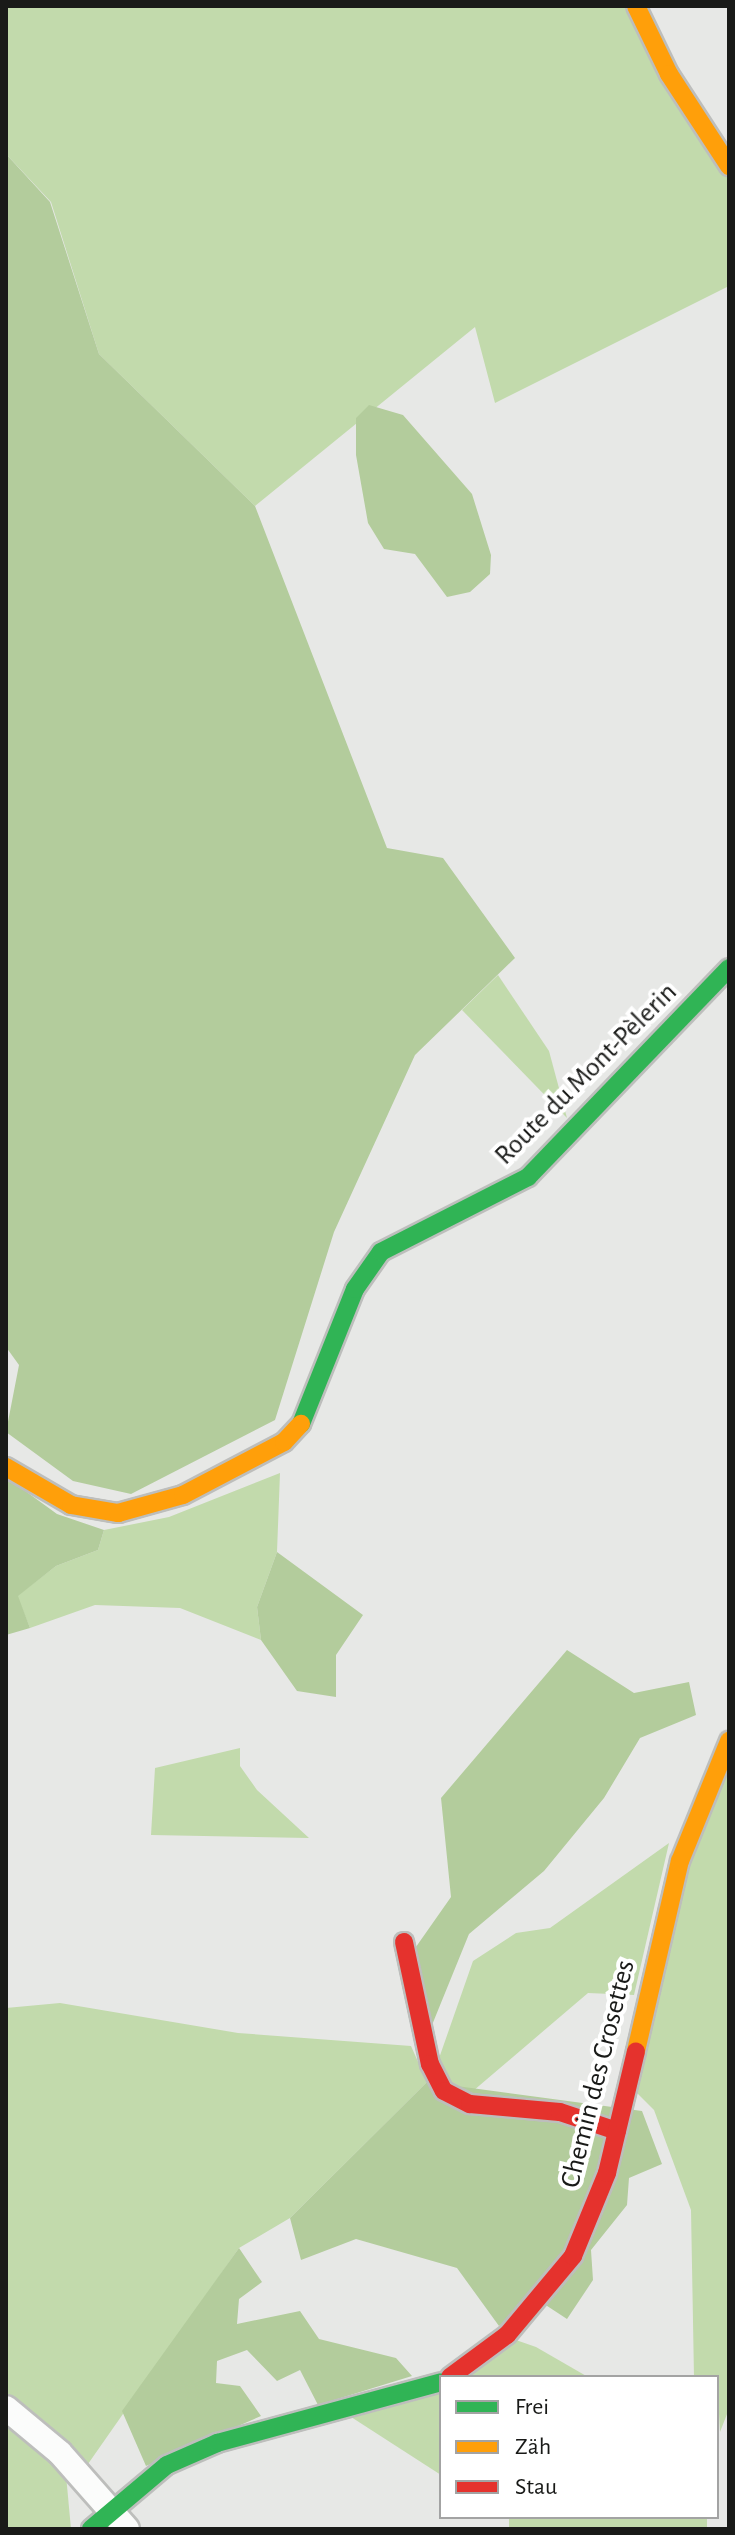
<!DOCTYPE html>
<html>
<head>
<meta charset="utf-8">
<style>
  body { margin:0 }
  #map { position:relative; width:735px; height:2535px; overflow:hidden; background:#e7e8e6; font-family:"Alegreya Sans",sans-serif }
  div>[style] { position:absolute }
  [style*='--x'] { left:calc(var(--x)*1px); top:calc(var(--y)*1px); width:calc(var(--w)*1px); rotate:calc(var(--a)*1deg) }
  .green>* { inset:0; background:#c2daac; transform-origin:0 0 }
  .forest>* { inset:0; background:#b3cc9c }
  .roads { filter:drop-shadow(2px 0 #bdbebc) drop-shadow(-2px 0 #bdbebc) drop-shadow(0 2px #bdbebc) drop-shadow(0 -2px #bdbebc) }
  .street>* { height:24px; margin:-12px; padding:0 12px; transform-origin:12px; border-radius:12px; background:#fbfcfb }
  .fast>* { height:18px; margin:-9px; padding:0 9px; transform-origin:9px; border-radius:9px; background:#30b455 }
  .slow>* { height:18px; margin:-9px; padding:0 9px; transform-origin:9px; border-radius:9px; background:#ff9f0a }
  .jam>* { height:18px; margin:-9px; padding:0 9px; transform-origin:9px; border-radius:9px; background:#e5322d }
  span { translate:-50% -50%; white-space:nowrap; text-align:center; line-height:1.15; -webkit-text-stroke:8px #fff; paint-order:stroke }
  .street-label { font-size:28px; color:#191a18 }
  .frame { position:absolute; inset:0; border:8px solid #191a18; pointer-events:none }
  .legend { position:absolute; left:439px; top:2375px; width:280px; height:144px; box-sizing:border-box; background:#fff; border:2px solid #a3a3a3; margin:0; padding:10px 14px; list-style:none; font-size:24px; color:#191a18 }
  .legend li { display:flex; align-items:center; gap:16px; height:40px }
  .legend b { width:40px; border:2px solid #a3a3a3 }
</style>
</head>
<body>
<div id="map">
  <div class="green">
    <i style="clip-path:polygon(6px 6px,630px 6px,729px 176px,729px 286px,495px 403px,475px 327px,255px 506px,99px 354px,51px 202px,6px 154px)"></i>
    <i style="clip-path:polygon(498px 975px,549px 1051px,567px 1118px,462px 1010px)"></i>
    <i style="clip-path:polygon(280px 1473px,277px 1552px,257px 1607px,261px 1640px,180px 1608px,95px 1605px,30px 1628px,17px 1596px,56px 1566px,98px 1550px,104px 1530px,169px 1517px)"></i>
    <i style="clip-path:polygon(240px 1748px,240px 1766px,257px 1790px,309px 1838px,151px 1835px,155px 1768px)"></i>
    <i style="clip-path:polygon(729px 1767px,729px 2409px,720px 2432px,717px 2377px,694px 2377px,691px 2210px,654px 2110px,636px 2092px,684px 1876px)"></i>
    <i style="clip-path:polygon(669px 1843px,634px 1995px,588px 1993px,473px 2091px,449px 2084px,437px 2064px,473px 1961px,516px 1933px,550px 1928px)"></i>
    <i style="clip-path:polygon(60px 2003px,238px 2033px,411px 2046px,427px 2082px,290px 2218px,239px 2248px,88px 2464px,6px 2397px,6px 2008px)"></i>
    <i style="clip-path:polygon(513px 2339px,536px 2347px,588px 2377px,469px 2377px)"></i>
    <i style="clip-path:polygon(441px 2392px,441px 2475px,348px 2415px)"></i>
    <i style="clip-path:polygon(6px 2421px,66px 2475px,71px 2529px,6px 2529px)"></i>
    <i style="left:509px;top:2517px;width:198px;height:22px"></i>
  </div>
  <div class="forest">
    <i style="clip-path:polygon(6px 154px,50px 202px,99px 354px,255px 506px,387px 848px,443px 858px,515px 958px,415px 1055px,334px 1232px,275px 1420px,131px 1494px,73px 1481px,6px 1432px,19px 1365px,6px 1347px)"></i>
    <i style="clip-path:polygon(369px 405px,403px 415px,472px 494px,491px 555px,490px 574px,470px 592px,447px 597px,415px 554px,384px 549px,368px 523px,356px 455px,356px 418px)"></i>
    <i style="clip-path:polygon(6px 1477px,57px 1514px,104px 1530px,98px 1550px,56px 1566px,18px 1596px,30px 1628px,6px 1635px)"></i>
    <i style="clip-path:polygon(277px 1552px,363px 1615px,336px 1655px,336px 1697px,297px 1691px,261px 1640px,257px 1607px)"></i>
    <i style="clip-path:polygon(567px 1650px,634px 1693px,689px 1682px,696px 1715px,640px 1738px,604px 1798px,544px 1871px,469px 1934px,432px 2025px,411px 1954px,451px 1897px,441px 1798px)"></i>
    <i style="clip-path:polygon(427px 2082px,642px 2111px,662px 2164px,629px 2178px,627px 2205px,591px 2250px,593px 2280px,567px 2319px,535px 2298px,499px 2326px,457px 2268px,356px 2239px,301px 2260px,290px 2218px)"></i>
    <i style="clip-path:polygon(239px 2248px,262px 2282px,239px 2299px,237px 2324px,300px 2311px,319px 2339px,396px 2358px,412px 2376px,318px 2405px,300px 2370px,277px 2381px,247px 2350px,217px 2361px,216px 2383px,240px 2386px,261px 2416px,146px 2466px,122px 2411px)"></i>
  </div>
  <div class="roads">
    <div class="street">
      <i style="--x:6;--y:2408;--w:70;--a:39.8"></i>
      <i style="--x:60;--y:2453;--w:101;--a:48.6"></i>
    </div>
    <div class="fast">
      <i style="--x:301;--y:1424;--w:145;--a:-68.2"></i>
      <i style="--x:355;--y:1289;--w:45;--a:-54.9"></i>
      <i style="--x:381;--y:1252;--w:165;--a:-27"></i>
      <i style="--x:528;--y:1177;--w:290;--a:-46.1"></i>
      <i style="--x:91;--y:2529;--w:99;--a:-40.1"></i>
      <i style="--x:167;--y:2465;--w:55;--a:-23.7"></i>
      <i style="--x:217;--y:2443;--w:232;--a:-15.2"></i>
    </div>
    <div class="slow">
      <i style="--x:636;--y:6;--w:76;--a:64.1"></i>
      <i style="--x:669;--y:74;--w:110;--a:56.9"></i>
      <i style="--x:6;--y:1467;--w:75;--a:30.3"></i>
      <i style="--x:71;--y:1505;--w:48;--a:9.7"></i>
      <i style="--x:118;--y:1513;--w:67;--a:-15.5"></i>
      <i style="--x:183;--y:1495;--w:114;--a:-27.7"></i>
      <i style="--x:284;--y:1442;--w:25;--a:-47"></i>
      <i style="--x:636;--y:2051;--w:195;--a:-77"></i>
      <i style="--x:680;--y:1861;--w:130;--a:-67.8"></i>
    </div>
    <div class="jam">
      <i style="--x:404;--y:1942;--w:125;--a:78"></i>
      <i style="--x:430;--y:2064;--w:30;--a:63"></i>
      <i style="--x:444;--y:2091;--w:29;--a:27"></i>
      <i style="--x:470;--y:2104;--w:90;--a:5.1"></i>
      <i style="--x:560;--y:2112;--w:60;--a:18.4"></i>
      <i style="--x:450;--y:2377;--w:71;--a:-36.4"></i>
      <i style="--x:507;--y:2335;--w:103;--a:-50.1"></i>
      <i style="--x:573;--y:2256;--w:90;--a:-67.7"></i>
      <i style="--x:607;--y:2173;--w:125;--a:-76.6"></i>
    </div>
  </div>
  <div class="street-label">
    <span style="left:586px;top:1074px;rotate:-45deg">Route du Mont-Pèlerin</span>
    <span style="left:598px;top:2074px;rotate:-76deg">Chemin des Crosettes</span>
  </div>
  <div class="frame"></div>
  <ul class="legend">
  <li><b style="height:10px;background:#30b455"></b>Frei</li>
  <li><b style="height:10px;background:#ff9f0a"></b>Zäh</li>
  <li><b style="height:10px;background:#e5322d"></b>Stau</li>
  </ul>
</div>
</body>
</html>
